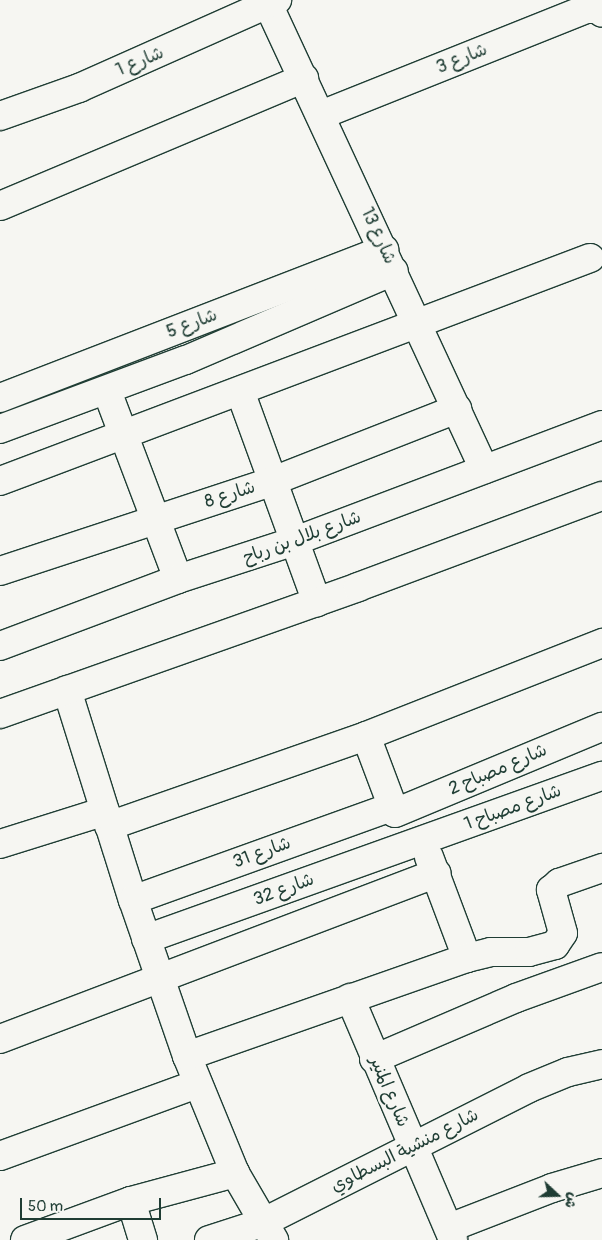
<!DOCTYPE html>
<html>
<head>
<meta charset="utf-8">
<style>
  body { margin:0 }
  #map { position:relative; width:602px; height:1240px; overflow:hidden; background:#f6f6f2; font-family:Pangolin,"Playpen Sans Arabic",sans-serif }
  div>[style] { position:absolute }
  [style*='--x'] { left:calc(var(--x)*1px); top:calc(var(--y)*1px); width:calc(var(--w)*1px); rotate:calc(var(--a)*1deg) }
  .roads { filter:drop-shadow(1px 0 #1f3d34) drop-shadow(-1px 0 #1f3d34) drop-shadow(0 1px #1f3d34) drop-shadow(0 -1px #1f3d34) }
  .minor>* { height:28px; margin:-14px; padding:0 14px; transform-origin:14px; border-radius:14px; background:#f6f6f2 }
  span { translate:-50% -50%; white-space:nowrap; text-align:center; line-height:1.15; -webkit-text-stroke:4.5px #f6f6f2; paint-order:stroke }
  .street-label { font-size:18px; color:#1f3d34 }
  .north { position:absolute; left:532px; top:1170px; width:50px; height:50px; -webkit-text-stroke:4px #f6f6f2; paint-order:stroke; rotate:111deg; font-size:14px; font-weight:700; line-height:20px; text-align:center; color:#1f3d34 }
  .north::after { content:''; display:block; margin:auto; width:18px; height:22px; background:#1f3d34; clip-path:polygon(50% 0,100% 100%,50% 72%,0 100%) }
  .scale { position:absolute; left:20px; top:1198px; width:141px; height:22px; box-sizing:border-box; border:2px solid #1f3d34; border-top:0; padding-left:6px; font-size:15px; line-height:18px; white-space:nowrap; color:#1f3d34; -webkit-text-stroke:4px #f6f6f2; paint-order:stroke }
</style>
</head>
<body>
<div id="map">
  <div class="roads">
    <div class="minor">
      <i style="--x:268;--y:4;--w:513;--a:65.08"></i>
      <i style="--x:321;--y:115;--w:285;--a:-21.8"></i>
      <i style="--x:586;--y:9;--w:14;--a:0"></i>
      <i style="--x:600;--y:9;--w:4;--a:63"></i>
      <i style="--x:0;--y:116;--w:84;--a:-19.5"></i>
      <i style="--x:79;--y:88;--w:217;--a:-24"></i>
      <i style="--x:0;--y:206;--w:330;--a:-22.8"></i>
      <i style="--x:107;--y:391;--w:201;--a:69.3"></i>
      <i style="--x:240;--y:391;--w:225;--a:70"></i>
      <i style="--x:0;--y:398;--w:412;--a:-21.1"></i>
      <i style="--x:0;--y:429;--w:198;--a:-20.4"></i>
      <i style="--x:186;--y:360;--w:226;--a:-23.2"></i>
      <i style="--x:0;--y:481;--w:631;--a:-20.7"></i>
      <i style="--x:0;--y:571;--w:287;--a:-18.2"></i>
      <i style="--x:273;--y:481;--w:198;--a:-21.4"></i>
      <i style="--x:0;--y:646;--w:190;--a:-20.6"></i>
      <i style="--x:178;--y:579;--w:123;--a:-18"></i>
      <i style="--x:295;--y:541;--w:328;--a:-20.7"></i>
      <i style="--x:67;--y:690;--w:220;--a:72.6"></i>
      <i style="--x:133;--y:900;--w:165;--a:70.9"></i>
      <i style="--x:187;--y:1056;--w:126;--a:67.7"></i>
      <i style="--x:235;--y:1173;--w:78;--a:59.8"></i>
      <i style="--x:0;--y:714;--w:380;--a:-19.5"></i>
      <i style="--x:358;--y:587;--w:260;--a:-20.5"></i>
      <i style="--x:366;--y:736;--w:82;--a:69.4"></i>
      <i style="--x:395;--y:813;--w:224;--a:-22.6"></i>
      <i style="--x:109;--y:826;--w:272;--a:-19.3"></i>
      <i style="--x:366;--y:736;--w:254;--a:-21.5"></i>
      <i style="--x:0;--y:844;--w:110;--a:-17.4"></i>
      <i style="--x:429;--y:857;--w:108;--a:69.4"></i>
      <i style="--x:133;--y:900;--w:275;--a:-19.8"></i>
      <i style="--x:146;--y:939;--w:484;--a:-19.7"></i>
      <i style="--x:350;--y:998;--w:263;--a:66.9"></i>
      <i style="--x:0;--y:1039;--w:467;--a:-20.8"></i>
      <i style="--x:187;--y:1056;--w:297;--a:-19.3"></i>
      <i style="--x:467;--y:958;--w:25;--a:-14"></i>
      <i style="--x:491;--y:952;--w:38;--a:0"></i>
      <i style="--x:529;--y:952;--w:27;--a:-15"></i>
      <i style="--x:555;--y:945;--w:14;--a:-56"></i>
      <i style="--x:563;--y:933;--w:45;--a:-105.6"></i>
      <i style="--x:551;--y:890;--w:11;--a:-41"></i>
      <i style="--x:559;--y:883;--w:46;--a:-19.2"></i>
      <i style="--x:374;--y:1059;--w:155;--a:-23.2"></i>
      <i style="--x:516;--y:998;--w:91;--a:-19.8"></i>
      <i style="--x:0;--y:1156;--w:210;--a:-20.1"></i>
      <i style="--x:131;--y:1201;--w:41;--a:72.9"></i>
      <i style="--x:449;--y:1228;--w:110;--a:-21.2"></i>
      <i style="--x:552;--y:1188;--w:52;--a:-16.7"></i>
      <i style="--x:25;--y:1240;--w:113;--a:-20.2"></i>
      <i style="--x:131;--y:1201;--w:108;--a:-15.1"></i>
      <i style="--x:209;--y:1240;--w:56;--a:-17.8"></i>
      <i style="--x:262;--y:1223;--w:299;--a:-26.8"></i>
      <i style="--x:529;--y:1088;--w:42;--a:-22.3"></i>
      <i style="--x:568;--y:1072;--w:35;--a:-13"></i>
    </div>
  </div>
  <div class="street-label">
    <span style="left:462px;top:59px;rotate:-22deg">شارع 3</span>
    <span style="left:140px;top:62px;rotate:-23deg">شارع 1</span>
    <span style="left:378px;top:236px;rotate:65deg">شارع 13</span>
    <span style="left:192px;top:324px;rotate:-21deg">شارع 5</span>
    <span style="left:230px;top:495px;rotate:-18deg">شارع 8</span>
    <span style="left:302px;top:538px;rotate:-20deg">شارع بلال بن رباح</span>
    <span style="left:498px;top:770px;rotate:-23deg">شارع مصباح 2</span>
    <span style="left:513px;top:808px;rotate:-20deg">شارع مصباح 1</span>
    <span style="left:262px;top:853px;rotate:-20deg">شارع 31</span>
    <span style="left:284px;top:890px;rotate:-20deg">شارع 32</span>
    <span style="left:389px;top:1092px;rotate:67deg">شارع المنير</span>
    <span style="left:405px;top:1151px;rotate:-27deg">شارع منشية البسطاوي</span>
  </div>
  <div class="north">ش</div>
  <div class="scale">50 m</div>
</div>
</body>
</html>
